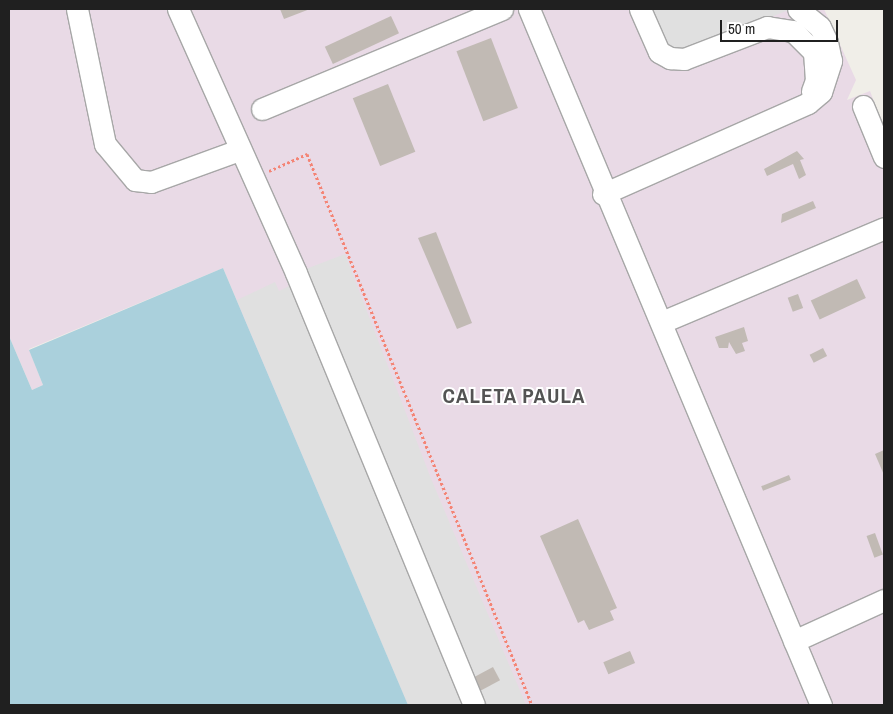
<!DOCTYPE html>
<html>
<head>
<meta charset="utf-8">
<style>
  body { margin:0 }
  #map { position:relative; width:893px; height:714px; overflow:hidden; background:#f0eee8; font-family:"Archivo Narrow",sans-serif }
  div>[style] { position:absolute }
  [style*='--x'] { left:calc(var(--x)*1px); top:calc(var(--y)*1px); width:calc(var(--w)*1px); rotate:calc(var(--a)*1deg) }
  .industrial>* { inset:0; background:#e9dae6 }
  .parking>* { inset:0; background:#e0e0e0 }
  .water>* { inset:0; background:#aad0dc }
  .building>* { inset:0; background:#c1bab4; transform-origin:0 0 }
  .path>* { height:3px; margin-top:-1.5px; transform-origin:0; background:repeating-linear-gradient(90deg,#f48475 0 2.5px,transparent 0 5px) }
  .roads { filter:drop-shadow(1px 0 #a7a7a7) drop-shadow(-1px 0 #a7a7a7) drop-shadow(0 1px #a7a7a7) drop-shadow(0 -1px #a7a7a7) }
  .minor>* { height:21px; margin:-10.5px; padding:0 10.5px; transform-origin:10.5px; border-radius:10.5px; background:#fff }
  span { translate:-50% -50%; white-space:nowrap; text-align:center; line-height:1.15; -webkit-text-stroke:4px #fff; paint-order:stroke }
  .district-label { font-size:21px; color:#535353; font-weight:700; letter-spacing:1px }
  .frame { position:absolute; inset:0; border:10px solid #202020; pointer-events:none }
  .scale { position:absolute; left:720px; top:20px; width:118px; height:22px; box-sizing:border-box; border:2px solid #202020; border-top:0; padding-left:6px; font-size:15px; line-height:18px; white-space:nowrap; color:#202020; -webkit-text-stroke:4px #fff; paint-order:stroke }
</style>
</head>
<body>
<div id="map">
  <div class="industrial">
    <i style="clip-path:polygon(9px 9px,824px 9px,856px 80px,847px 100px,870px 91px,884px 128px,884px 705px,408px 705px,223px 268px,29px 349px,43px 385px,32px 390px,9px 336px)"></i>
  </div>
  <div class="parking">
    <i style="clip-path:polygon(648px 9px,791px 9px,687px 51px,665px 46px)"></i>
    <i style="clip-path:polygon(345px 254px,430px 476px,526px 705px,408px 705px,237px 300px,275px 282px,279px 291px,289px 286px,285px 277px)"></i>
  </div>
  <div class="water">
    <i style="clip-path:polygon(223px 268px,408px 705px,9px 705px,9px 336px,32px 390px,43px 385px,29px 350px)"></i>
  </div>
  <div class="building">
    <i style="clip-path:polygon(280px 9px,310px 9px,284px 19px)"></i>
    <i style="left:391px;top:16px;width:19px;height:73px;rotate:65deg"></i>
    <i style="left:491px;top:38px;width:75px;height:37px;rotate:69deg"></i>
    <i style="left:388px;top:84px;width:73px;height:38px;rotate:68deg"></i>
    <i style="clip-path:polygon(797px 151px,804px 159px,800px 160px,806px 175px,799px 179px,793px 164px,767px 176px,764px 169px)"></i>
    <i style="clip-path:polygon(813px 201px,816px 208px,781px 223px,782px 214px)"></i>
    <i style="clip-path:polygon(436px 232px,472px 323px,457px 329px,418px 238px)"></i>
    <i style="left:857px;top:279px;width:21px;height:51px;rotate:65deg"></i>
    <i style="left:798px;top:294px;width:15px;height:11px;rotate:70deg"></i>
    <i style="clip-path:polygon(744px 327px,748px 341px,742px 343px,745px 351px,736px 354px,729px 342px,728px 348px,719px 348px,715px 337px)"></i>
    <i style="left:823px;top:348px;width:9px;height:15px;rotate:63deg"></i>
    <i style="clip-path:polygon(884px 450px,884px 475px,875px 454px)"></i>
    <i style="left:789px;top:475px;width:5px;height:30px;rotate:68deg"></i>
    <i style="clip-path:polygon(578px 519px,617px 608px,610px 611px,614px 620px,589px 630px,584px 620px,578px 623px,540px 536px)"></i>
    <i style="left:875px;top:533px;width:23px;height:9px;rotate:70deg"></i>
    <i style="left:630px;top:651px;width:13px;height:29px;rotate:67deg"></i>
    <i style="left:493px;top:667px;width:15px;height:27px;rotate:62deg"></i>
  </div>
  <div class="path">
    <i style="--x:269;--y:171;--w:42;--a:-24.1"></i>
    <i style="--x:307;--y:154;--w:595;--a:67.79"></i>
  </div>
  <div class="roads">
    <div class="minor">
      <i style="--x:77;--y:9;--w:138;--a:78.3"></i>
      <i style="--x:105;--y:144;--w:47;--a:50.2"></i>
      <i style="--x:135;--y:180;--w:16;--a:7"></i>
      <i style="--x:151;--y:182;--w:94;--a:-20"></i>
      <i style="--x:178;--y:9;--w:289;--a:65.9"></i>
      <i style="--x:296;--y:273;--w:467;--a:67.6"></i>
      <i style="--x:529;--y:9;--w:755;--a:67.24"></i>
      <i style="--x:640;--y:9;--w:47;--a:66.2"></i>
      <i style="--x:659;--y:52;--w:13;--a:29"></i>
      <i style="--x:670;--y:58;--w:14;--a:4"></i>
      <i style="--x:684;--y:59;--w:89;--a:-21.1"></i>
      <i style="--x:767;--y:27;--w:26;--a:9"></i>
      <i style="--x:793;--y:31;--w:30;--a:45"></i>
      <i style="--x:814;--y:52;--w:28;--a:86"></i>
      <i style="--x:816;--y:80;--w:12;--a:110"></i>
      <i style="--x:863;--y:106;--w:55;--a:67.6"></i>
      <i style="--x:262;--y:109;--w:260;--a:-22.6"></i>
      <i style="--x:603;--y:194;--w:224;--a:-23.9"></i>
      <i style="--x:808;--y:103;--w:17;--a:-40"></i>
      <i style="--x:821;--y:92;--w:33;--a:-72"></i>
      <i style="--x:831;--y:61;--w:19;--a:-102"></i>
      <i style="--x:827;--y:42;--w:17;--a:-115"></i>
      <i style="--x:820;--y:27;--w:28;--a:-141"></i>
      <i style="--x:662;--y:322;--w:241;--a:-22.9"></i>
      <i style="--x:794;--y:641;--w:99;--a:-24.5"></i>
    </div>
  </div>
  <div class="district-label">
    <span style="left:514px;top:396px">CALETA PAULA</span>
  </div>
  <div class="frame"></div>
  <div class="scale">50 m</div>
</div>
</body>
</html>
